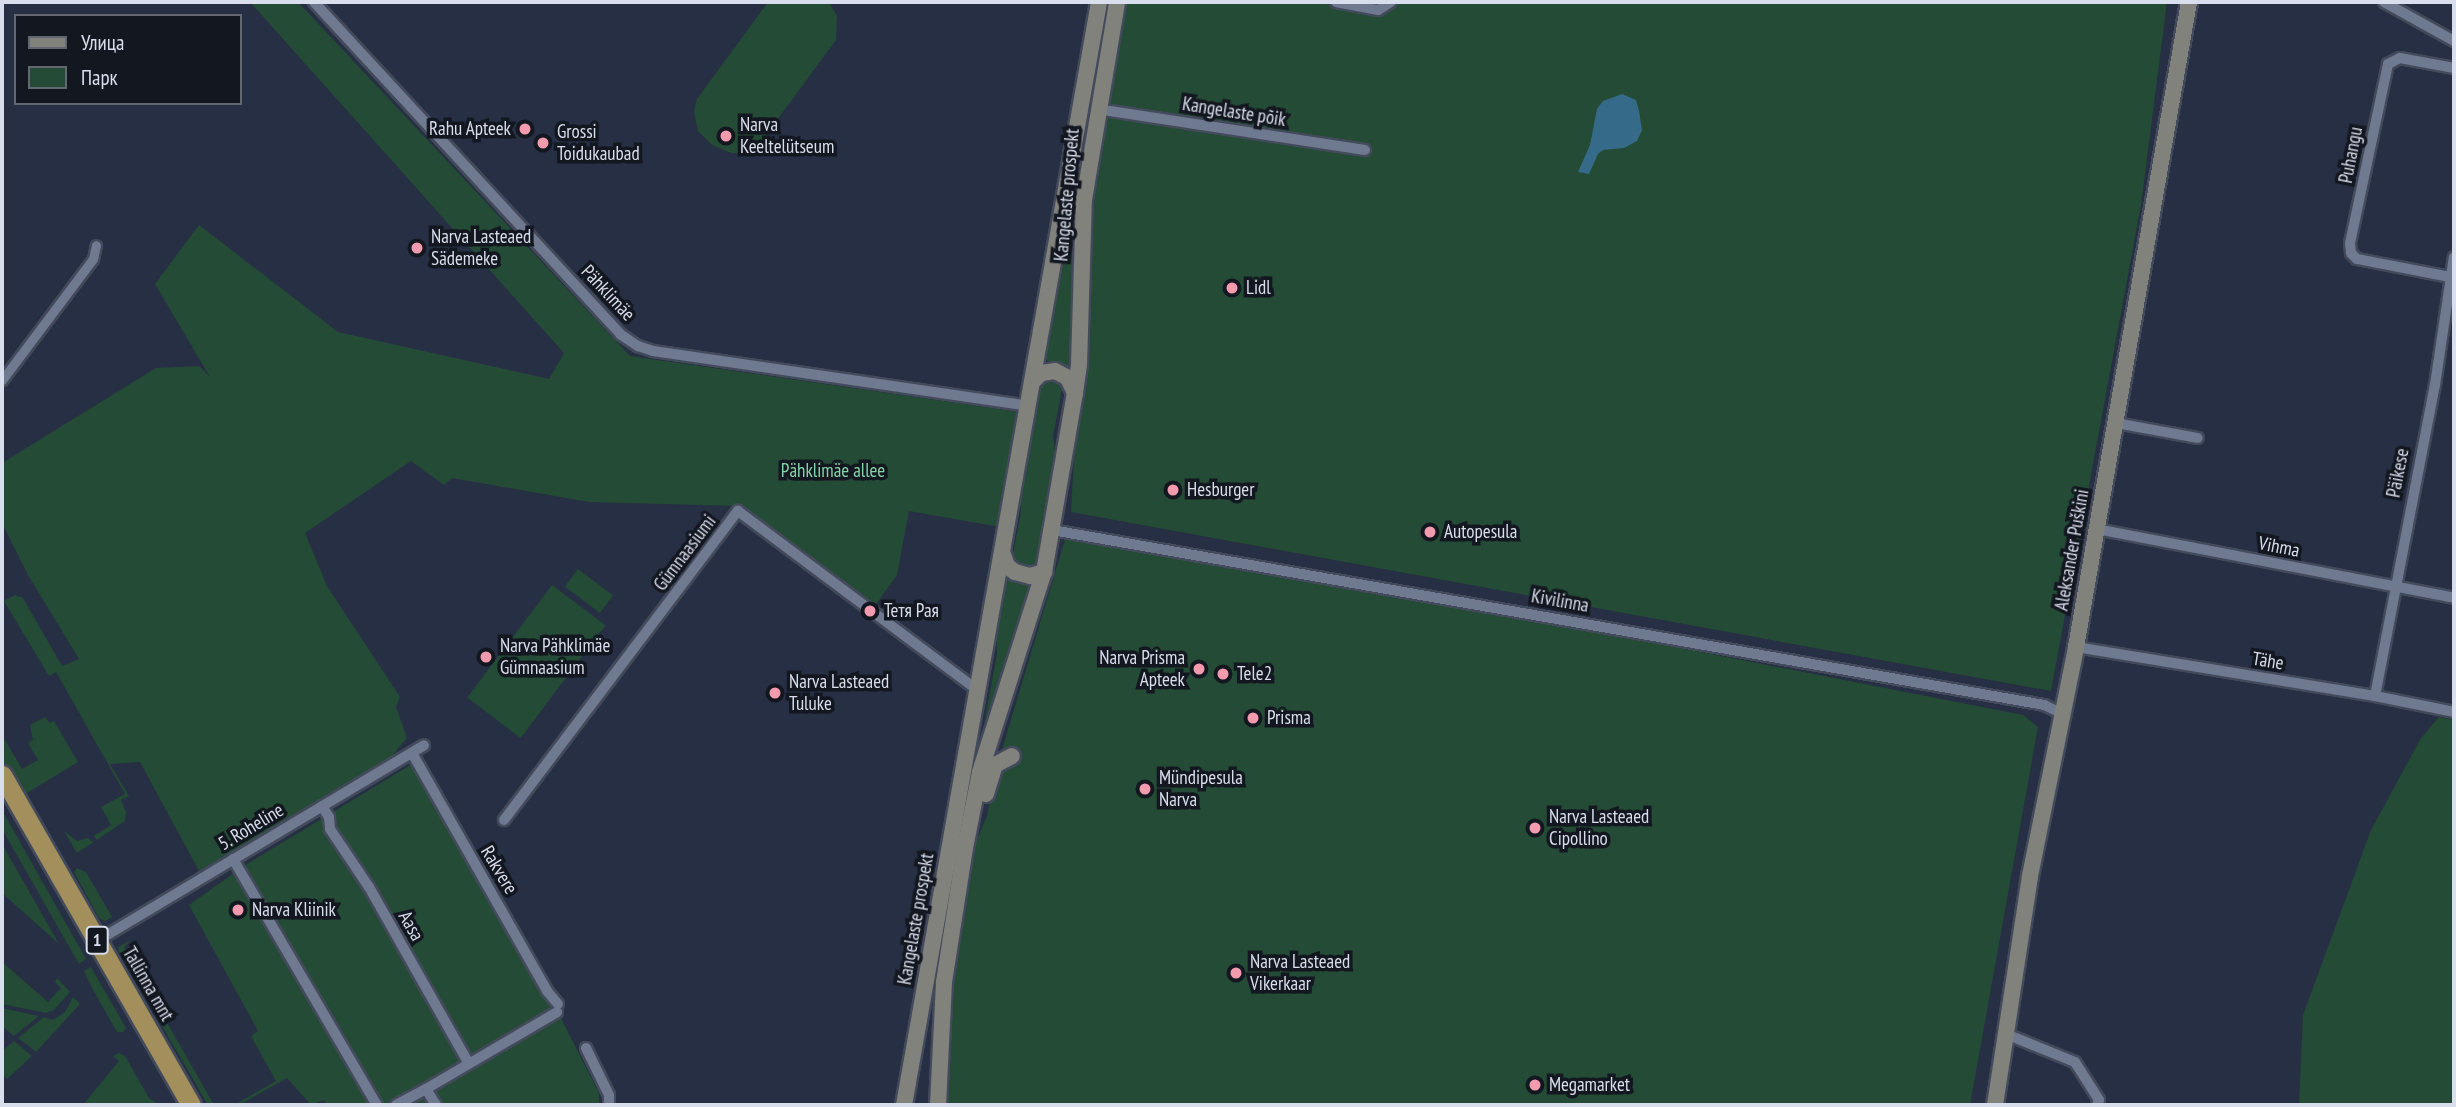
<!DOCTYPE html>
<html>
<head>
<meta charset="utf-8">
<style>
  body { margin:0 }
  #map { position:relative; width:2456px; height:1107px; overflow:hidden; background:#262f43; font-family:"PT Sans Narrow",sans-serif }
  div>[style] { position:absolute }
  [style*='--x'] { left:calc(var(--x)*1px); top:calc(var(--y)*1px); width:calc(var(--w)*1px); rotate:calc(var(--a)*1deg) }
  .green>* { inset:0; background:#244b35; transform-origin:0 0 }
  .water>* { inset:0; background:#356b89 }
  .roads { filter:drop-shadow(2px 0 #434a5b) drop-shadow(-2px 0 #434a5b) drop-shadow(0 2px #434a5b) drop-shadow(0 -2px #434a5b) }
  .pedestrian>* { height:9px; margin:-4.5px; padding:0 4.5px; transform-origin:4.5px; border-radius:4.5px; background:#6f7a91 }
  .minor>* { height:10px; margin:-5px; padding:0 5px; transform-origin:5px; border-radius:5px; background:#6f7a91 }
  .secondary>* { height:16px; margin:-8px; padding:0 8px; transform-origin:8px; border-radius:8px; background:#82827d }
  .trunk>* { height:19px; margin:-9.5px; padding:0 9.5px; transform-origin:9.5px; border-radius:9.5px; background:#a28f5c }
  .dots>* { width:19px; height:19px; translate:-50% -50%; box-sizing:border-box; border:4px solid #131720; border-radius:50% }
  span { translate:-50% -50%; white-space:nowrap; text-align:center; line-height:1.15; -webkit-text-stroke:7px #131720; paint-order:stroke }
  .shield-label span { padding:2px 5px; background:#131720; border:2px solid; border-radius:5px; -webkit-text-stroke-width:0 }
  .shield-label { font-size:18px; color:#d8deeb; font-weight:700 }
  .street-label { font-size:19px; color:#d8deeb }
  .poi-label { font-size:19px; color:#d8deeb }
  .left { translate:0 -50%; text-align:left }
  .right { translate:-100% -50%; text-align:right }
  .park-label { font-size:19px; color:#85d5a6 }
  .frame { position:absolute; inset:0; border:4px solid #d8deeb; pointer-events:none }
  .legend { position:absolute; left:14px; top:14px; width:228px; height:91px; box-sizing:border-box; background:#131720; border:2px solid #626771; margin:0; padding:9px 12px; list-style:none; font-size:21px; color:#d8deeb }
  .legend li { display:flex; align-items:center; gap:14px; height:35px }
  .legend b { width:35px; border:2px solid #626771 }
</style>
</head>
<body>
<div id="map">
  <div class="green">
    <i style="clip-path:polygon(250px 2px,298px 2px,630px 356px,1020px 412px,1000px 527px,909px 511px,897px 575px,874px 607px,738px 506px,589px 502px,452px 478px,444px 485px,411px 461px,305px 533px,327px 586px,400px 697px,396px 707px,407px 738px,391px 757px,199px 871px,140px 762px,110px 764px,129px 796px,121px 800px,126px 812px,125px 821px,77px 853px,64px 831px,77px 841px,88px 838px,93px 842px,97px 840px,94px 836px,111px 825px,101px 807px,125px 794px,56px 672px,49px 676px,4px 601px,15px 595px,23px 598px,62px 666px,79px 659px,28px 575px,2px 523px,2px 463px,156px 368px,199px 366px,210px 377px,155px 284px,199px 225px,338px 332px,549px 379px,564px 353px)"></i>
    <i style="clip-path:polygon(768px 2px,829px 2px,837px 16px,836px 40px,760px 143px,741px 153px,731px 153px,712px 145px,698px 131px,694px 111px,697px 99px)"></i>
    <i style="clip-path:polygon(1120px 2px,2167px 2px,2141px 205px,2051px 691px,1071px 512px,1090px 160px)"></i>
    <i style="clip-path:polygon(1076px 193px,1071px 369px,1043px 359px,1072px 194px)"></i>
    <i style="clip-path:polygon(1046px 376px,1061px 382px,1062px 389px,1053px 436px,1056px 459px,1038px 561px,1031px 568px,1020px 567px,1013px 554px,1021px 512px,1020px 489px,1039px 385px)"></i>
    <i style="clip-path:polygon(1067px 533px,1328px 579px,2023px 715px,2038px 727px,1970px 1105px,937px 1105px,940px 1026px,972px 851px,987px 816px,995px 773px)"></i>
    <i style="left:578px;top:569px;width:44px;height:22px;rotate:37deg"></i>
    <i style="clip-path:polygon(1004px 575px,1033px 585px,984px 724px,997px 654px,996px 623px)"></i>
    <i style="left:552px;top:585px;width:67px;height:141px;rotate:37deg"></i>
    <i style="clip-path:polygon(45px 717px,50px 723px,54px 721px,78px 762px,22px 796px,2px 762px,2px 735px,22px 769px,38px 760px,28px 743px,33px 740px,30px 725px)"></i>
    <i style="clip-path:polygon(2439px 717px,2454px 720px,2454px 1105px,2299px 1105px,2303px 1015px,2371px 830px,2421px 738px)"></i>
    <i style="clip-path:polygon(417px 761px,547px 991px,599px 1093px,599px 1104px,327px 1105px,324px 1100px,311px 1105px,287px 1078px,239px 1105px,234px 1105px,276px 1081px,251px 1036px,258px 1031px,189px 905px,247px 864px)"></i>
    <i style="clip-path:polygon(2px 810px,86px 959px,79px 964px,2px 829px)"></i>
    <i style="clip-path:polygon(2px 844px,59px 944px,2px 893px)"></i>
    <i style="clip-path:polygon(77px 868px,86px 872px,112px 917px,105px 921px,99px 918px,74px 872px)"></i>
    <i style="clip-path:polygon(131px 940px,124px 947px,214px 1105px,208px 1105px,119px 952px,118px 947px)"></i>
    <i style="clip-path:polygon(2px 962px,48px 1002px,61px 988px,55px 982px,57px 978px,70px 992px,54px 1010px,46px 1013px,2px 1004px)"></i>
    <i style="clip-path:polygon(91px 967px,126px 1028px,123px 1032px,117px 1032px,92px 988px,84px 971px)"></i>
    <i style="clip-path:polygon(73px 997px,80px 1004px,36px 1052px,18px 1038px,44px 1017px,53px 1020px,65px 1012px)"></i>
    <i style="clip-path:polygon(2px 1008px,39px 1016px,14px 1036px,2px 1026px)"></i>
    <i style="clip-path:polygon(14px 1041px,32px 1056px,7px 1079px,2px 1074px,2px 1051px)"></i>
    <i style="clip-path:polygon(119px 1053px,125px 1056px,149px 1098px,160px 1105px,83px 1105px,119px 1061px,113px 1056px)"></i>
  </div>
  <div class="water">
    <i style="clip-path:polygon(1622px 94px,1636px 100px,1639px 111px,1642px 130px,1637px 141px,1624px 148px,1603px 150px,1598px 154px,1589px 174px,1578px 172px,1590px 145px,1597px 109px,1603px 101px)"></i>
  </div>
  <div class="roads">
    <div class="pedestrian">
      <i style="--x:2;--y:380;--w:151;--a:-53.1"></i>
      <i style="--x:93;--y:259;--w:14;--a:-78"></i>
    </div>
    <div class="minor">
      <i style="--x:314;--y:2;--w:452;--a:47.3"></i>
      <i style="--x:620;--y:334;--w:22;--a:34"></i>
      <i style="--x:638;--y:346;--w:16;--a:18"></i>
      <i style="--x:653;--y:351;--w:379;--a:8.3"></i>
      <i style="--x:1336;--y:2;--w:43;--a:10.8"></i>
      <i style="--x:1378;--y:10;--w:15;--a:-32"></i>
      <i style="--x:2384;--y:2;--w:80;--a:29.1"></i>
      <i style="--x:1097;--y:109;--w:271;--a:8.7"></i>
      <i style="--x:2450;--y:277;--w:95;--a:-169"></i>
      <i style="--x:2357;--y:259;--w:8;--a:-135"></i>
      <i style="--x:2351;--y:253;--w:10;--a:-96"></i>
      <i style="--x:2350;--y:243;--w:183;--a:-78"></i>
      <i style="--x:2388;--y:64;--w:13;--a:-27"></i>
      <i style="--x:2400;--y:58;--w:55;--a:10.5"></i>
      <i style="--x:2116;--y:423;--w:83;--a:10.4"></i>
      <i style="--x:2097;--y:529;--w:364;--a:10.9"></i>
      <i style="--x:1052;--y:530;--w:1007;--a:10"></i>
      <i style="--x:2044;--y:705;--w:19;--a:25"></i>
      <i style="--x:2076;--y:647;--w:303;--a:9.3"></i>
      <i style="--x:2375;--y:696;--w:81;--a:11.4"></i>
      <i style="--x:2375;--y:696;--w:317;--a:-79.1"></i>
      <i style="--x:2435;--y:385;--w:129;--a:-81.6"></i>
      <i style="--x:412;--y:753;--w:274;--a:60.4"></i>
      <i style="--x:547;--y:991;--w:17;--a:50"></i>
      <i style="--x:322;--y:806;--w:13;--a:58"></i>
      <i style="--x:329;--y:817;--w:12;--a:85"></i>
      <i style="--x:330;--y:829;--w:70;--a:56.1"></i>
      <i style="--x:369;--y:887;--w:203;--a:60.5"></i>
      <i style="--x:504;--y:820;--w:388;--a:-52.9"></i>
      <i style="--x:738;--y:511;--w:299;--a:36.8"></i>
      <i style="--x:233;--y:859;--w:285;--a:59.7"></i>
      <i style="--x:97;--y:941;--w:381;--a:-30.9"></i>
      <i style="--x:2006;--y:1034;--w:74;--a:22.1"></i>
      <i style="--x:2075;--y:1062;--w:45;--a:57.7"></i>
      <i style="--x:2099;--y:1100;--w:5;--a:112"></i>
      <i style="--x:586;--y:1048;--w:52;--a:63.9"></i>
      <i style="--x:609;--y:1095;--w:10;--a:90"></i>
      <i style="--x:396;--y:1105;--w:34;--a:-28"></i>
      <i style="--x:436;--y:1105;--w:19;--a:-122"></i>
      <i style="--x:426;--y:1089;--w:152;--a:-30.4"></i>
    </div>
    <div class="secondary">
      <i style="--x:1032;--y:382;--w:13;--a:-45"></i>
      <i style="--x:1041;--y:373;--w:14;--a:-8"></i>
      <i style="--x:1055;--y:371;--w:15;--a:28"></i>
      <i style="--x:1068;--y:378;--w:17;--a:65"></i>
      <i style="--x:1002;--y:552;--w:15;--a:70"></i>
      <i style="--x:1007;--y:566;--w:10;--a:37"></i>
      <i style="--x:1015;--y:572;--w:16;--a:15"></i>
      <i style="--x:1030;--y:576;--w:15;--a:-16"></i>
      <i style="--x:986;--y:794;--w:30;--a:-73"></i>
      <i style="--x:995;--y:765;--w:19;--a:-28"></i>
      <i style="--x:904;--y:1105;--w:1120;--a:-79.97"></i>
      <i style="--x:938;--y:1105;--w:123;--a:-87.2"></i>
      <i style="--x:944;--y:982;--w:136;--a:-81.1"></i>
      <i style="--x:965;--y:848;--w:77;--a:-78.8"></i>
      <i style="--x:980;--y:772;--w:210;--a:-72.3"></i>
      <i style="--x:1044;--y:572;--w:182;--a:-80.2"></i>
      <i style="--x:1075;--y:393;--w:28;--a:-82"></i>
      <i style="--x:1079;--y:365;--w:165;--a:-88.3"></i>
      <i style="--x:1084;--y:200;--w:201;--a:-80.5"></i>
      <i style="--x:1995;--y:1105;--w:232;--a:-81.3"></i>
      <i style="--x:2030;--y:876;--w:234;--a:-78.6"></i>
      <i style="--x:2076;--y:647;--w:655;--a:-80.06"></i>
    </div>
    <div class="trunk">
      <i style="--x:2;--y:775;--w:380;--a:60.2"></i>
    </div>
  </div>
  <div class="dots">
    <i style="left:525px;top:129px;background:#f29aae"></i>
    <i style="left:726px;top:136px;background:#f29aae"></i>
    <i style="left:543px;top:143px;background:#f29aae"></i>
    <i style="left:417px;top:248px;background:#f29aae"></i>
    <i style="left:1232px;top:288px;background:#f29aae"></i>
    <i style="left:1173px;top:490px;background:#f29aae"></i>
    <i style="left:1430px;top:532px;background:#f29aae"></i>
    <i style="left:870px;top:611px;background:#f29aae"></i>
    <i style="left:486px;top:657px;background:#f29aae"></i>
    <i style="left:1199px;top:669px;background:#f29aae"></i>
    <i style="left:1223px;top:674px;background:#f29aae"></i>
    <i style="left:775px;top:693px;background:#f29aae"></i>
    <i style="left:1253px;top:718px;background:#f29aae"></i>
    <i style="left:1145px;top:789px;background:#f29aae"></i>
    <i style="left:1535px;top:828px;background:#f29aae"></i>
    <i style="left:238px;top:910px;background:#f29aae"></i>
    <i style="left:1236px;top:973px;background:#f29aae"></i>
    <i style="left:1535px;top:1085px;background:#f29aae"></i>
  </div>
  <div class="shield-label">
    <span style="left:97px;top:940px">1</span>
  </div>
  <div class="street-label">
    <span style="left:1234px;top:112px;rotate:9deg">Kangelaste põik</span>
    <span style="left:2351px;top:155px;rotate:-79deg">Puhangu</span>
    <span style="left:1067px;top:195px;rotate:-85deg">Kangelaste prospekt</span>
    <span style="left:608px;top:293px;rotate:47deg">Pähklimäe</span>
    <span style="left:2398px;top:473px;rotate:-79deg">Päikese</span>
    <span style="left:2279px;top:547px;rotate:11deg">Vihma</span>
    <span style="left:2072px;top:550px;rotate:-80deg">Aleksander Puškini</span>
    <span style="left:685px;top:553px;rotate:-53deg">Gümnaasiumi</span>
    <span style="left:1560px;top:601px;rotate:10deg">Kivilinna</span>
    <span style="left:2268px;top:661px;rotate:9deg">Tähe</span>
    <span style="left:251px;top:827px;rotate:-31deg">5. Roheline</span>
    <span style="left:499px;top:870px;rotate:59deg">Rakvere</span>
    <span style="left:916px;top:919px;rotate:-80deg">Kangelaste prospekt</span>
    <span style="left:411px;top:926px;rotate:60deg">Aasa</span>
    <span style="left:148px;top:984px;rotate:60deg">Tallinna mnt</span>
  </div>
  <div class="poi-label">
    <span class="left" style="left:740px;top:136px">Narva<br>Keeltelütseum</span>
    <span class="right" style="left:511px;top:129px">Rahu Apteek</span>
    <span class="left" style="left:557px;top:143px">Grossi<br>Toidukaubad</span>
    <span class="left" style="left:431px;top:248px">Narva Lasteaed<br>Sädemeke</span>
    <span class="left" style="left:1246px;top:288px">Lidl</span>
    <span class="left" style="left:1187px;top:490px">Hesburger</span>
    <span class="left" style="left:1444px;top:532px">Autopesula</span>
    <span class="left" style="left:884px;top:611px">Тетя Рая</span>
    <span class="left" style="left:500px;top:657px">Narva Pähklimäe<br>Gümnaasium</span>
    <span class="right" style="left:1185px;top:669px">Narva Prisma<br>Apteek</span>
    <span class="left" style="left:1237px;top:674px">Tele2</span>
    <span class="left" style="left:789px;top:693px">Narva Lasteaed<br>Tuluke</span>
    <span class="left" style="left:1267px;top:718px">Prisma</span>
    <span class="left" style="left:1159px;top:789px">Mündipesula<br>Narva</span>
    <span class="left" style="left:1549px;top:828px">Narva Lasteaed<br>Cipollino</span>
    <span class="left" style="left:252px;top:910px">Narva Kliinik</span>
    <span class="left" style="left:1250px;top:973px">Narva Lasteaed<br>Vikerkaar</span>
    <span class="left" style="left:1549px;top:1085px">Megamarket</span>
  </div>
  <div class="park-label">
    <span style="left:833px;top:471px">Pähklimäe allee</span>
  </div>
  <div class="frame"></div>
  <ul class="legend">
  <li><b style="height:9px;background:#82827d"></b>Улица</li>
  <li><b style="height:19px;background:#244b35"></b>Парк</li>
  </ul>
</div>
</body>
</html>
